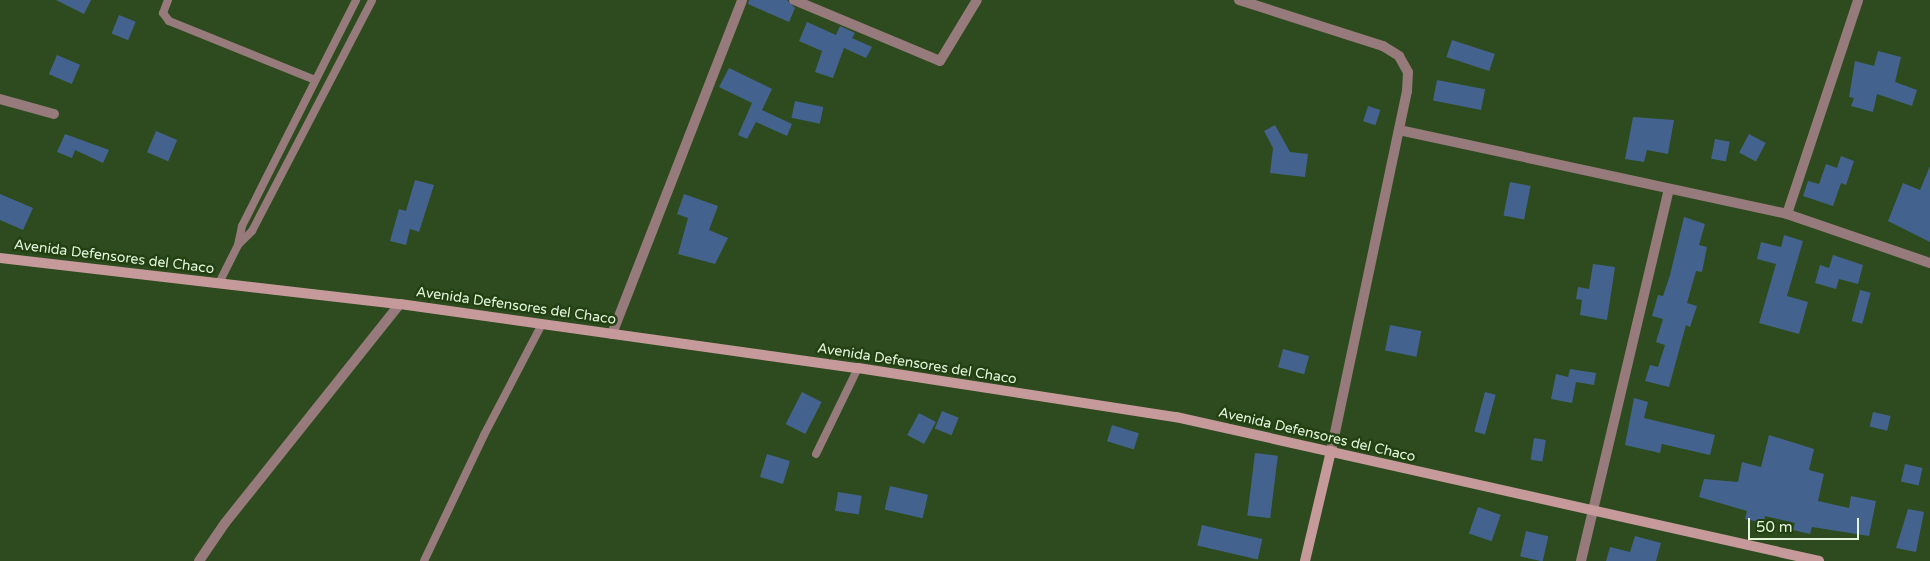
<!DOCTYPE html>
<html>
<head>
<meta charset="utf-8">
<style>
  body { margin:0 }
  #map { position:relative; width:1930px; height:561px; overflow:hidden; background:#2d4b1e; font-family:"Varela Round",sans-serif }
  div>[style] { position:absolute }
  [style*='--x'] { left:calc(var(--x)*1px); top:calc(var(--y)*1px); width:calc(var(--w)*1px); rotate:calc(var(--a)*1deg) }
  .building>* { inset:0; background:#43638e; transform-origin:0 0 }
  .service>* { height:8px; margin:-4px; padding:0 4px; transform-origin:4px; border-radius:4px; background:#977a7b }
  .minor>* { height:10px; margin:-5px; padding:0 5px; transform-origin:5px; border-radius:5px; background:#977a7b }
  .secondary>* { height:10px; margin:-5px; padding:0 5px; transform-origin:5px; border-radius:5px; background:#c69a9b }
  span { translate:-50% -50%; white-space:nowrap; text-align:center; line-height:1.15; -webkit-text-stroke:5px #234013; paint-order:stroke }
  .street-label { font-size:14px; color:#e3f5db }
  .scale { position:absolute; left:1748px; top:518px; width:111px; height:22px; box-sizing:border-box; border:2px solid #e3f5db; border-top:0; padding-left:6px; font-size:15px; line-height:18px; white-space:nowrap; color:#e3f5db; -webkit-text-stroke:4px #234013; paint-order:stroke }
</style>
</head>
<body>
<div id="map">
  <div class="building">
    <i style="clip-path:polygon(56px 0,91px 0,84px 14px)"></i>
    <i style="clip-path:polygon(749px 0,787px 0,795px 8px,789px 22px,748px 4px)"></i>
    <i style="left:119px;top:15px;width:18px;height:20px;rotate:22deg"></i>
    <i style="clip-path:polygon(807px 22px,836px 35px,840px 26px,855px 33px,852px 38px,872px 47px,866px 58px,844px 48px,833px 78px,815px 72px,822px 51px,799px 41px)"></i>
    <i style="left:1452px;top:40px;width:45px;height:18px;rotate:18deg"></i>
    <i style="clip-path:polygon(1878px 51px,1901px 57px,1895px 82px,1917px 90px,1912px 106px,1877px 94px,1873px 112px,1851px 106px,1854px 98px,1849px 97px,1855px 61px,1874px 66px)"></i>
    <i style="left:57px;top:55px;width:25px;height:21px;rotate:23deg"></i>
    <i style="clip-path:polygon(729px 68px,772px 89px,762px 110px,792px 124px,787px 136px,756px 122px,747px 139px,738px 135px,752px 103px,719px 87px)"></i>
    <i style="left:1437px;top:80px;width:49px;height:21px;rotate:11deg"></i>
    <i style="left:795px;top:101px;width:29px;height:17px;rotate:12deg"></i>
    <i style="left:1368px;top:106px;width:13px;height:16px;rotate:18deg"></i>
    <i style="clip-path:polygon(1633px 117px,1674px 120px,1668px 154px,1647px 150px,1644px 162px,1625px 159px)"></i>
    <i style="clip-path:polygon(1275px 125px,1290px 152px,1308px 154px,1305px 177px,1270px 173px,1273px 148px,1264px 131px)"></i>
    <i style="left:156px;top:131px;width:23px;height:23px;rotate:23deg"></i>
    <i style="clip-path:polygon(65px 134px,109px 150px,103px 163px,75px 150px,72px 158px,57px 152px)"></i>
    <i style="left:1749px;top:134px;width:19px;height:21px;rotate:28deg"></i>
    <i style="left:1715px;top:139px;width:15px;height:20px;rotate:11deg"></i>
    <i style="clip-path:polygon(1841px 156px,1854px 161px,1846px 185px,1841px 183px,1833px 206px,1803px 196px,1808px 181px,1819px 184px,1826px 164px,1837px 168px)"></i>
    <i style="clip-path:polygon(1930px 166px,1930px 242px,1888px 221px,1903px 183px,1920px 190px)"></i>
    <i style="clip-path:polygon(415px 180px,434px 185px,419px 232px,410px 229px,406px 245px,390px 241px,399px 209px,406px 211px)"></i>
    <i style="left:1510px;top:182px;width:21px;height:34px;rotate:11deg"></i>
    <i style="clip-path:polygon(0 194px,33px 208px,23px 230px,0 220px)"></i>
    <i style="clip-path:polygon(684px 194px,718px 206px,709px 230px,728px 238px,715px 264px,678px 254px,688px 218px,677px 214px)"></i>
    <i style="clip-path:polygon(1684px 217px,1705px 224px,1699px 245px,1707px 247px,1702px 272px,1696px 271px,1687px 303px,1697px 306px,1690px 327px,1686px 325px,1669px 387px,1645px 381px,1650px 365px,1658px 367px,1665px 345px,1656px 342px,1663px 319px,1652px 316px,1658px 295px,1663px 296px,1670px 275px)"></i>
    <i style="clip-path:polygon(1784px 235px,1803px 241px,1787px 296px,1808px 302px,1799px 334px,1759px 323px,1776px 264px,1757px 259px,1761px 242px,1781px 247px)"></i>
    <i style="clip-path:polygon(1833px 255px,1863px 265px,1858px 284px,1839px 279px,1836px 289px,1815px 283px,1820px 265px,1829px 268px)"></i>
    <i style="clip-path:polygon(1593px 264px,1615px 267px,1607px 320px,1580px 315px,1582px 300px,1576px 299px,1578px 287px,1589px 289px)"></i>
    <i style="left:1860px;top:290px;width:11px;height:32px;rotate:15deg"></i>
    <i style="left:1390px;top:325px;width:32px;height:26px;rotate:11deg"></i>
    <i style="left:1283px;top:349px;width:27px;height:19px;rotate:15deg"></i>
    <i style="clip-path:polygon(1570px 369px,1596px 373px,1594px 385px,1576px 382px,1572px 403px,1551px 399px,1556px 374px,1568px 377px)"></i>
    <i style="left:802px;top:392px;width:22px;height:36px;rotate:27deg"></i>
    <i style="left:1485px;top:392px;width:11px;height:41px;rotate:15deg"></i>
    <i style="clip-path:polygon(1634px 398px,1648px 402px,1644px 418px,1715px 435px,1710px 455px,1662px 444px,1660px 453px,1625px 445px)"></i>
    <i style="left:942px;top:411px;width:18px;height:19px;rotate:22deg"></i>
    <i style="left:1873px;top:412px;width:18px;height:15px;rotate:13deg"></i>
    <i style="left:919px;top:413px;width:19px;height:25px;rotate:28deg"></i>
    <i style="left:1112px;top:425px;width:28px;height:17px;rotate:17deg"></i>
    <i style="clip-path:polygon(1769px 435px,1814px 449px,1809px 470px,1824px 474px,1818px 501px,1849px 508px,1851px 496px,1876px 501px,1869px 536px,1812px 527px,1810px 534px,1793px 530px,1795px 523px,1765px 516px,1764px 523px,1745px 519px,1747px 511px,1699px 497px,1704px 479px,1738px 482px,1742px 462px,1761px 467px)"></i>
    <i style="left:1534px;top:438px;width:12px;height:22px;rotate:9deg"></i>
    <i style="left:1255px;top:453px;width:23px;height:63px;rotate:7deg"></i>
    <i style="left:767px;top:454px;width:24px;height:24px;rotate:17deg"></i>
    <i style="left:1905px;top:464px;width:18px;height:18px;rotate:13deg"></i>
    <i style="left:890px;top:486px;width:39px;height:24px;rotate:13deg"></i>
    <i style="left:838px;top:492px;width:24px;height:19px;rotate:9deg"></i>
    <i style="left:1478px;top:507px;width:24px;height:28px;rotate:19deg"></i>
    <i style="clip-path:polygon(1908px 509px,1924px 512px,1916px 552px,1896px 548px)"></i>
    <i style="left:1202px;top:525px;width:62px;height:21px;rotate:13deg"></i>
    <i style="left:1526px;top:531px;width:23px;height:26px;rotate:13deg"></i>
    <i style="clip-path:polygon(1635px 536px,1661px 543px,1656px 561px,1606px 561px,1610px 547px,1630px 552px)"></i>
  </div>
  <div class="service">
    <i style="--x:168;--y:0;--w:14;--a:111"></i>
    <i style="--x:163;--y:13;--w:10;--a:53"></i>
    <i style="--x:169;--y:21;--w:157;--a:22"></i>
    <i style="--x:238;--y:245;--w:20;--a:-45"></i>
    <i style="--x:252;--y:231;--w:260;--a:-62.5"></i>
    <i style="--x:219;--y:283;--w:42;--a:-63.4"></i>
    <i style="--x:238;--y:245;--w:19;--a:-78"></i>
    <i style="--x:242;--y:226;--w:253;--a:-63.2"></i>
    <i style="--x:816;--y:454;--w:96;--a:-64"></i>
    <i style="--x:424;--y:561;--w:140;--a:-64.5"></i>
    <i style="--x:484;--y:435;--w:125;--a:-62.4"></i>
  </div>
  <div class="minor">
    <i style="--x:794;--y:0;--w:158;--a:22.7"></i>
    <i style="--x:940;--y:61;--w:71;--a:-58.8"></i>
    <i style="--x:1239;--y:0;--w:151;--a:17.7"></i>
    <i style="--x:1383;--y:46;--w:19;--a:32"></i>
    <i style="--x:1399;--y:56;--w:18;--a:61"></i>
    <i style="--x:1408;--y:72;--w:19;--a:93"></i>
    <i style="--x:1407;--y:91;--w:368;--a:101.9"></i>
    <i style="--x:0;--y:99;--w:56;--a:15.5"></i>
    <i style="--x:1399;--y:130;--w:397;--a:12.2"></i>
    <i style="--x:1787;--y:214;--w:151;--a:18.9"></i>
    <i style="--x:1787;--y:214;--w:225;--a:-71.6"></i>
    <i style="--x:612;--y:334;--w:358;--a:-68.7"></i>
    <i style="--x:199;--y:561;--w:46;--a:-55.6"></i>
    <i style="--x:225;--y:523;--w:280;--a:-51.4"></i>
    <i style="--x:1581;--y:561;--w:382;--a:-76.7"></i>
  </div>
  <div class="secondary">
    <i style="--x:0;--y:258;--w:403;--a:6.6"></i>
    <i style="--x:400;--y:304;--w:462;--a:8"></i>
    <i style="--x:858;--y:368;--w:322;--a:8.8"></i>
    <i style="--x:1176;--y:417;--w:659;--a:12.62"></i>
    <i style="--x:1305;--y:561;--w:113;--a:-76.7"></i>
  </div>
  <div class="street-label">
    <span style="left:114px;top:257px;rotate:7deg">Avenida Defensores del Chaco</span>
    <span style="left:516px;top:306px;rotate:8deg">Avenida Defensores del Chaco</span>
    <span style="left:917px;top:364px;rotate:9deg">Avenida Defensores del Chaco</span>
    <span style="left:1317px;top:435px;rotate:13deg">Avenida Defensores del Chaco</span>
  </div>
  <div class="scale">50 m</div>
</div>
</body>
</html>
